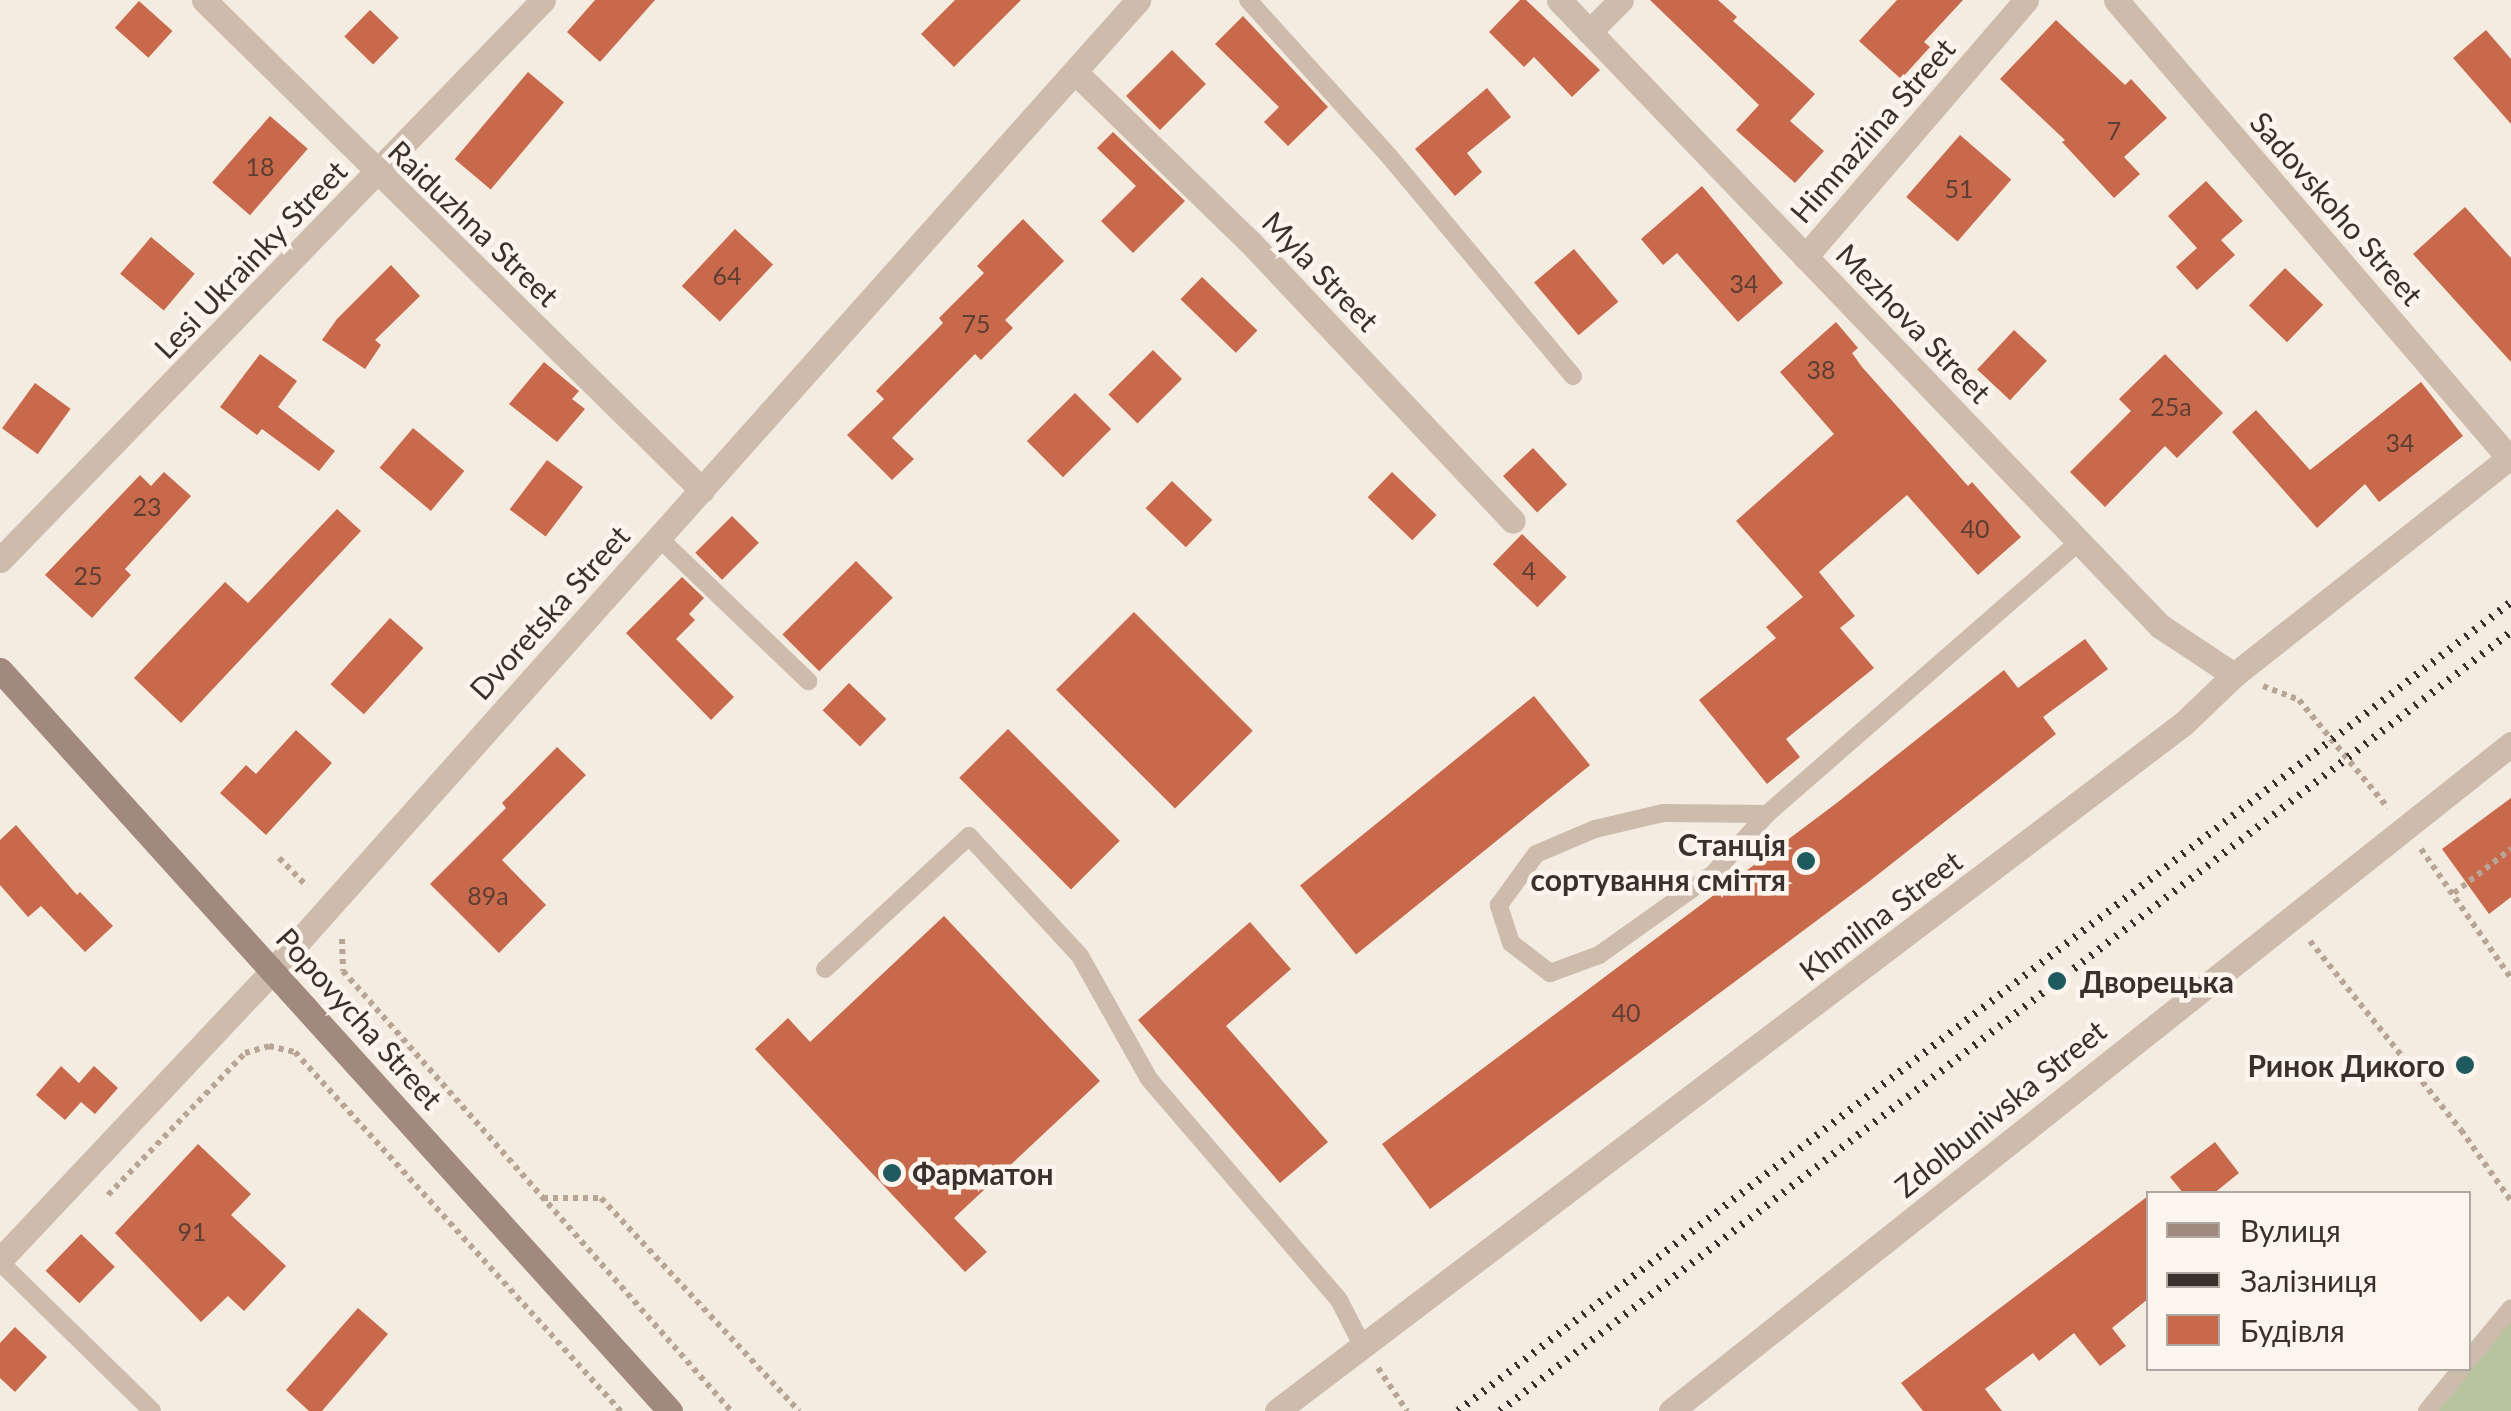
<!DOCTYPE html>
<html>
<head>
<meta charset="utf-8">
<style>
  body { margin:0 }
  #map { position:relative; width:2511px; height:1411px; overflow:hidden; background:#f4ebe1; font-family:Lato,sans-serif }
  div>[style] { position:absolute }
  [style*='--x'] { left:calc(var(--x)*1px); top:calc(var(--y)*1px); width:calc(var(--w)*1px); rotate:calc(var(--a)*1deg) }
  .green>* { inset:0; background:#b8c4a0 }
  .building>* { inset:0; background:#c8694b; transform-origin:0 0 }
  .path>* { height:6px; margin-top:-3px; transform-origin:0; background:repeating-linear-gradient(90deg,#b9a596 0 5px,transparent 0 10px) }
  .service>* { height:18px; margin:-9px; padding:0 9px; transform-origin:9px; border-radius:9px; background:#cdbbac }
  .minor>* { height:25px; margin:-12.5px; padding:0 12.5px; transform-origin:12.5px; border-radius:12.5px; background:#cdbbac }
  .secondary>* { height:25px; margin:-12.5px; padding:0 12.5px; transform-origin:12.5px; border-radius:12.5px; background:#a18a7d }
  .rail>* { height:8px; margin-top:-4px; transform-origin:0; background:repeating-linear-gradient(90deg,#3b302b 0 2.5px,transparent 0 10.5px) }
  .dots>* { width:28px; height:28px; translate:-50% -50%; box-sizing:border-box; border:5px solid #fbf5ee; border-radius:50% }
  span { translate:-50% -50%; white-space:nowrap; text-align:center; line-height:1.15; -webkit-text-stroke:9px #fbf5ee; paint-order:stroke }
  .number-label { font-size:25px; color:#5e3e33 }
  .number-label span { -webkit-text-stroke-width:0 }
  .street-label { font-size:30px; color:#3b302b }
  .poi-label { font-size:30px; color:#3b302b; font-weight:700 }
  .right { translate:-100% -50%; text-align:right }
  .left { translate:0 -50%; text-align:left }
  .legend { position:absolute; left:2146px; top:1191px; width:325px; height:180px; box-sizing:border-box; background:#fbf5ee; border:2px solid #aea6a0; margin:0; padding:12px 18px; list-style:none; font-size:30px; color:#3b302b }
  .legend li { display:flex; align-items:center; gap:20px; height:50px }
  .legend b { width:50px; border:2px solid #aea6a0 }
</style>
</head>
<body>
<div id="map">
  <div class="green">
    <i style="clip-path:polygon(2511px 1308px,2511px 1411px,2427px 1411px)"></i>
  </div>
  <div class="building">
    <i style="clip-path:polygon(595px 0,655px 0,600px 62px,567px 32px)"></i>
    <i style="clip-path:polygon(955px 0,1021px 0,954px 67px,921px 34px)"></i>
    <i style="clip-path:polygon(1520px 0,1526px 0,1600px 70px,1572px 97px,1534px 57px,1524px 67px,1489px 32px)"></i>
    <i style="clip-path:polygon(1650px 0,1718px 0,1737px 17px,1733px 21px,1815px 94px,1790px 121px,1824px 151px,1795px 183px,1736px 130px,1759px 105px)"></i>
    <i style="clip-path:polygon(1897px 0,1963px 0,1924px 42px,1930px 47px,1901px 79px,1859px 41px)"></i>
    <i style="left:139px;top:1px;width:45px;height:36px;rotate:42deg"></i>
    <i style="left:370px;top:10px;width:40px;height:37px;rotate:44deg"></i>
    <i style="clip-path:polygon(1243px 16px,1328px 107px,1288px 146px,1264px 122px,1279px 107px,1215px 44px)"></i>
    <i style="clip-path:polygon(2056px 20px,2125px 85px,2131px 79px,2167px 118px,2124px 157px,2140px 174px,2114px 198px,2062px 142px,2065px 140px,2000px 79px)"></i>
    <i style="clip-path:polygon(2486px 30px,2511px 59px,2511px 124px,2453px 58px)"></i>
    <i style="left:1172px;top:50px;width:48px;height:65px;rotate:45deg"></i>
    <i style="left:528px;top:72px;width:47px;height:114px;rotate:40deg"></i>
    <i style="clip-path:polygon(1487px 88px,1511px 117px,1467px 153px,1482px 172px,1455px 196px,1415px 149px)"></i>
    <i style="left:270px;top:116px;width:50px;height:88px;rotate:41deg"></i>
    <i style="clip-path:polygon(1113px 132px,1185px 201px,1133px 253px,1101px 221px,1136px 186px,1097px 148px)"></i>
    <i style="left:1960px;top:135px;width:68px;height:82px;rotate:41deg"></i>
    <i style="clip-path:polygon(2206px 181px,2243px 221px,2221px 240px,2235px 255px,2197px 290px,2176px 267px,2197px 248px,2168px 216px)"></i>
    <i style="clip-path:polygon(1702px 186px,1783px 283px,1738px 322px,1677px 253px,1663px 265px,1641px 239px)"></i>
    <i style="clip-path:polygon(2465px 207px,2511px 258px,2511px 362px,2413px 254px)"></i>
    <i style="clip-path:polygon(1023px 219px,1064px 261px,1005px 320px,1013px 328px,981px 360px,975px 354px,892px 438px,914px 459px,892px 480px,847px 435px,884px 399px,876px 391px,943px 323px,939px 318px,984px 273px,977px 266px)"></i>
    <i style="left:735px;top:229px;width:52px;height:78px;rotate:43deg"></i>
    <i style="left:151px;top:237px;width:57px;height:48px;rotate:40deg"></i>
    <i style="left:1574px;top:249px;width:69px;height:52px;rotate:50deg"></i>
    <i style="clip-path:polygon(391px 265px,420px 296px,375px 340px,381px 345px,365px 369px,322px 340px,337px 319px)"></i>
    <i style="left:2285px;top:268px;width:53px;height:52px;rotate:44deg"></i>
    <i style="left:1202px;top:277px;width:77px;height:31px;rotate:44deg"></i>
    <i style="clip-path:polygon(1836px 322px,1858px 348px,1852px 353px,1862px 367px,1968px 486px,1972px 482px,2021px 537px,1978px 575px,1907px 495px,1819px 572px,1855px 616px,1840px 628px,1874px 668px,1786px 739px,1800px 757px,1767px 784px,1699px 700px,1776px 638px,1766px 627px,1803px 597px,1736px 521px,1834px 434px,1780px 372px)"></i>
    <i style="left:2014px;top:330px;width:45px;height:54px;rotate:43deg"></i>
    <i style="left:1153px;top:350px;width:41px;height:63px;rotate:45deg"></i>
    <i style="clip-path:polygon(260px 354px,297px 381px,278px 407px,335px 451px,319px 471px,262px 429px,257px 435px,220px 407px)"></i>
    <i style="clip-path:polygon(2165px 354px,2223px 413px,2177px 458px,2165px 446px,2105px 507px,2070px 472px,2131px 411px,2119px 399px)"></i>
    <i style="clip-path:polygon(544px 362px,579px 391px,572px 399px,585px 409px,557px 442px,509px 404px)"></i>
    <i style="clip-path:polygon(2421px 382px,2463px 436px,2379px 502px,2365px 484px,2317px 528px,2232px 432px,2256px 410px,2310px 470px)"></i>
    <i style="left:35px;top:383px;width:44px;height:56px;rotate:36deg"></i>
    <i style="left:1075px;top:393px;width:51px;height:68px;rotate:45deg"></i>
    <i style="left:413px;top:428px;width:67px;height:52px;rotate:40deg"></i>
    <i style="left:1533px;top:448px;width:50px;height:41px;rotate:47deg"></i>
    <i style="left:547px;top:460px;width:45px;height:62px;rotate:37deg"></i>
    <i style="clip-path:polygon(164px 472px,191px 496px,125px 569px,131px 575px,92px 618px,45px 575px,140px 475px,151px 486px)"></i>
    <i style="left:1392px;top:472px;width:62px;height:35px;rotate:44deg"></i>
    <i style="left:1172px;top:481px;width:56px;height:38px;rotate:44deg"></i>
    <i style="clip-path:polygon(337px 509px,361px 531px,181px 723px,134px 678px,225px 582px,248px 603px)"></i>
    <i style="left:732px;top:516px;width:38px;height:52px;rotate:45deg"></i>
    <i style="left:1522px;top:534px;width:62px;height:42px;rotate:44deg"></i>
    <i style="left:856px;top:561px;width:52px;height:104px;rotate:45deg"></i>
    <i style="clip-path:polygon(682px 577px,704px 598px,689px 614px,695px 620px,676px 639px,734px 697px,711px 720px,626px 633px)"></i>
    <i style="left:1134px;top:612px;width:168px;height:110px;rotate:45deg"></i>
    <i style="left:390px;top:618px;width:45px;height:89px;rotate:42deg"></i>
    <i style="clip-path:polygon(2085px 639px,2108px 669px,2043px 717px,2056px 734px,1871px 880px,1430px 1209px,1382px 1144px,1838px 802px,2004px 670px,2018px 688px)"></i>
    <i style="left:849px;top:683px;width:52px;height:38px;rotate:44deg"></i>
    <i style="left:1534px;top:696px;width:89px;height:301px;rotate:51deg"></i>
    <i style="left:1008px;top:729px;width:158px;height:69px;rotate:45deg"></i>
    <i style="clip-path:polygon(296px 730px,332px 763px,266px 835px,220px 793px,246px 765px,256px 774px)"></i>
    <i style="clip-path:polygon(557px 747px,586px 775px,502px 860px,546px 905px,499px 953px,430px 884px,506px 808px,502px 803px)"></i>
    <i style="clip-path:polygon(2511px 798px,2511px 897px,2489px 914px,2442px 849px)"></i>
    <i style="clip-path:polygon(16px 825px,77px 895px,80px 892px,113px 926px,85px 952px,41px 906px,28px 917px,0 885px,0 840px)"></i>
    <i style="clip-path:polygon(944px 916px,1100px 1081px,954px 1218px,987px 1252px,965px 1272px,755px 1049px,788px 1018px,810px 1042px)"></i>
    <i style="clip-path:polygon(1250px 922px,1291px 969px,1226px 1026px,1328px 1142px,1280px 1183px,1138px 1020px)"></i>
    <i style="clip-path:polygon(61px 1066px,79px 1083px,94px 1066px,118px 1088px,95px 1114px,81px 1102px,65px 1120px,36px 1095px)"></i>
    <i style="clip-path:polygon(2215px 1142px,2239px 1173px,2213px 1194px,2184px 1194px,2170px 1177px)"></i>
    <i style="clip-path:polygon(198px 1144px,251px 1194px,231px 1215px,286px 1266px,244px 1311px,228px 1296px,201px 1322px,115px 1233px)"></i>
    <i style="clip-path:polygon(2148px 1196px,2148px 1299px,2112px 1328px,2126px 1346px,2100px 1366px,2074px 1333px,2039px 1361px,2033px 1353px,1985px 1389px,2002px 1411px,1923px 1411px,1901px 1383px)"></i>
    <i style="left:81px;top:1234px;width:47px;height:51px;rotate:44deg"></i>
    <i style="clip-path:polygon(358px 1308px,388px 1334px,322px 1411px,309px 1411px,286px 1390px)"></i>
    <i style="clip-path:polygon(15px 1327px,47px 1357px,15px 1392px,0 1378px,0 1343px)"></i>
  </div>
  <div class="path">
    <i style="--x:2263;--y:686;--w:39;--a:21"></i>
    <i style="--x:2299;--y:700;--w:140;--a:50.5"></i>
    <i style="--x:2421;--y:849;--w:157;--a:55.1"></i>
    <i style="--x:279;--y:858;--w:40;--a:45"></i>
    <i style="--x:2454;--y:893;--w:72;--a:-37.7"></i>
    <i style="--x:342;--y:939;--w:32;--a:88"></i>
    <i style="--x:343;--y:971;--w:587;--a:48.59"></i>
    <i style="--x:2310;--y:941;--w:242;--a:51.4"></i>
    <i style="--x:2461;--y:1130;--w:87;--a:54.8"></i>
    <i style="--x:108;--y:1195;--w:197;--a:-46"></i>
    <i style="--x:245;--y:1053;--w:25;--a:-16"></i>
    <i style="--x:269;--y:1046;--w:27;--a:13"></i>
    <i style="--x:295;--y:1052;--w:485;--a:47.8"></i>
    <i style="--x:543;--y:1198;--w:58;--a:0"></i>
    <i style="--x:601;--y:1198;--w:291;--a:47.1"></i>
    <i style="--x:1378;--y:1368;--w:52;--a:56"></i>
  </div>
  <div class="service">
    <i style="--x:1248;--y:0;--w:210;--a:47.9"></i>
    <i style="--x:1389;--y:156;--w:287;--a:50.1"></i>
    <i style="--x:659;--y:538;--w:207;--a:43.8"></i>
    <i style="--x:1767;--y:814;--w:81;--a:132"></i>
    <i style="--x:1713;--y:874;--w:140;--a:144.6"></i>
    <i style="--x:1599;--y:955;--w:52;--a:159.8"></i>
    <i style="--x:1550;--y:973;--w:49;--a:-142.4"></i>
    <i style="--x:1511;--y:943;--w:40;--a:-108"></i>
    <i style="--x:1499;--y:905;--w:63;--a:-54"></i>
    <i style="--x:1536;--y:854;--w:64;--a:-23"></i>
    <i style="--x:1595;--y:829;--w:70;--a:-13.2"></i>
    <i style="--x:1663;--y:813;--w:104;--a:0.6"></i>
    <i style="--x:1767;--y:814;--w:414;--a:-41.1"></i>
    <i style="--x:825;--y:969;--w:196;--a:-42.7"></i>
    <i style="--x:969;--y:836;--w:163;--a:47.2"></i>
    <i style="--x:1080;--y:956;--w:141;--a:60.7"></i>
    <i style="--x:1149;--y:1079;--w:291;--a:49.3"></i>
    <i style="--x:1339;--y:1300;--w:53;--a:62.9"></i>
    <i style="--x:0;--y:1262;--w:213;--a:44.4"></i>
    <i style="--x:2468;--y:1360;--w:67;--a:-50.4"></i>
    <i style="--x:2427;--y:1411;--w:55;--a:-50.9"></i>
  </div>
  <div class="minor">
    <i style="--x:204;--y:0;--w:699;--a:44.54"></i>
    <i style="--x:1559;--y:0;--w:868;--a:46.17"></i>
    <i style="--x:2160;--y:626;--w:89;--a:33.5"></i>
    <i style="--x:2116;--y:0;--w:604;--a:49.37"></i>
    <i style="--x:1589;--y:32;--w:45;--a:-45"></i>
    <i style="--x:1075;--y:72;--w:244;--a:44.2"></i>
    <i style="--x:1250;--y:242;--w:383;--a:46.7"></i>
    <i style="--x:1805;--y:257;--w:339;--a:-49.3"></i>
    <i style="--x:0;--y:560;--w:780;--a:-45.88"></i>
    <i style="--x:0;--y:1260;--w:398;--a:-46.7"></i>
    <i style="--x:273;--y:970;--w:1300;--a:-48.27"></i>
    <i style="--x:1277;--y:1411;--w:1138;--a:-37.18"></i>
    <i style="--x:2184;--y:723;--w:69;--a:-43.8"></i>
    <i style="--x:2234;--y:675;--w:353;--a:-38.3"></i>
    <i style="--x:1671;--y:1411;--w:1073;--a:-38.45"></i>
  </div>
  <div class="secondary">
    <i style="--x:0;--y:670;--w:999;--a:47.88"></i>
  </div>
  <div class="rail">
    <i style="--x:1458;--y:1411;--w:1328;--a:-37.53"></i>
    <i style="--x:1500;--y:1411;--w:1276;--a:-37.62"></i>
  </div>
  <div class="dots">
    <i style="left:1806px;top:861px;background:#1f5a5e"></i>
    <i style="left:2057px;top:981px;background:#1f5a5e"></i>
    <i style="left:2465px;top:1065px;background:#1f5a5e"></i>
    <i style="left:892px;top:1173px;background:#1f5a5e"></i>
  </div>
  <div class="number-label">
    <span style="left:2114px;top:130px">7</span>
    <span style="left:260px;top:166px">18</span>
    <span style="left:1959px;top:188px">51</span>
    <span style="left:727px;top:275px">64</span>
    <span style="left:1744px;top:283px">34</span>
    <span style="left:976px;top:323px">75</span>
    <span style="left:1821px;top:369px">38</span>
    <span style="left:2171px;top:406px">25а</span>
    <span style="left:2400px;top:442px">34</span>
    <span style="left:147px;top:506px">23</span>
    <span style="left:1975px;top:528px">40</span>
    <span style="left:1529px;top:570px">4</span>
    <span style="left:88px;top:575px">25</span>
    <span style="left:488px;top:895px">89а</span>
    <span style="left:1626px;top:1012px">40</span>
    <span style="left:192px;top:1231px">91</span>
  </div>
  <div class="street-label">
    <span style="left:1872px;top:130px;rotate:-49deg">Himnaziina Street</span>
    <span style="left:2337px;top:208px;rotate:49deg">Sadovskoho Street</span>
    <span style="left:474px;top:223px;rotate:44deg">Raiduzhna Street</span>
    <span style="left:250px;top:259px;rotate:-46deg">Lesi Ukrainky Street</span>
    <span style="left:1321px;top:271px;rotate:46deg">Myla Street</span>
    <span style="left:1914px;top:323px;rotate:46deg">Mezhova Street</span>
    <span style="left:549px;top:612px;rotate:-48deg">Dvoretska Street</span>
    <span style="left:1880px;top:915px;rotate:-37deg">Khmilna Street</span>
    <span style="left:360px;top:1018px;rotate:48deg">Popovycha Street</span>
    <span style="left:2000px;top:1108px;rotate:-39deg">Zdolbunivska Street</span>
  </div>
  <div class="poi-label">
    <span class="right" style="left:1786px;top:861px">Станція<br>сортування сміття</span>
    <span class="left" style="left:2080px;top:981px">Дворецька</span>
    <span class="right" style="left:2445px;top:1065px">Ринок Дикого</span>
    <span class="left" style="left:912px;top:1173px">Фарматон</span>
  </div>
  <ul class="legend">
  <li><b style="height:12px;background:#a18a7d"></b>Вулиця</li>
  <li><b style="height:12px;background:#3b302b"></b>Залізниця</li>
  <li><b style="height:28px;background:#c8694b"></b>Будівля</li>
  </ul>
</div>
</body>
</html>
